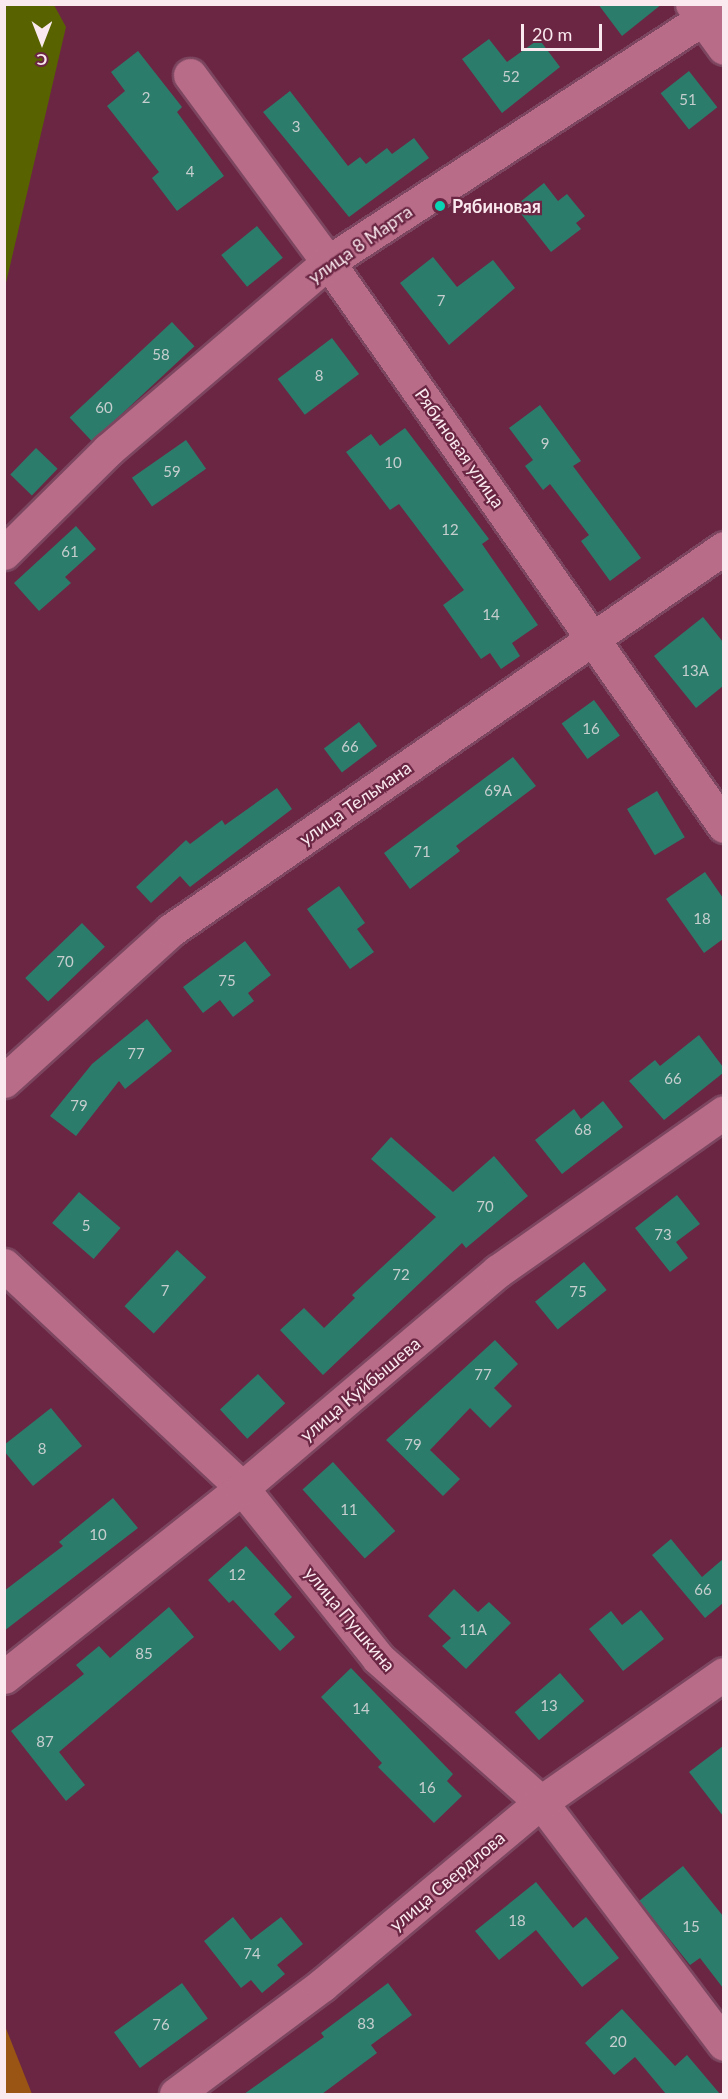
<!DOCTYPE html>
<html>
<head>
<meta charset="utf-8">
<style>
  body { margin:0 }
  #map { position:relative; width:728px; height:2099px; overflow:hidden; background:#6a2643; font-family:Lato,sans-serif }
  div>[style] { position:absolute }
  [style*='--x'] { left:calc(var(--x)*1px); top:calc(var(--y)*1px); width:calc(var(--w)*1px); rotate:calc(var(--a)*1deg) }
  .green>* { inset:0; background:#9a5515 }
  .water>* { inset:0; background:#586300 }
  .building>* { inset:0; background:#2c7c6c; transform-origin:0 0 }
  .roads { filter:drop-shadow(2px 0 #7d4660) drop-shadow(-2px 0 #7d4660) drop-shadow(0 2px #7d4660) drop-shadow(0 -2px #7d4660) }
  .street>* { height:33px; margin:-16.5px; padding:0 16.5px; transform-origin:16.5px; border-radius:16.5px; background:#b86c88 }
  .dots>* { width:16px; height:16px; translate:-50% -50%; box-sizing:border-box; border:3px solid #6a2643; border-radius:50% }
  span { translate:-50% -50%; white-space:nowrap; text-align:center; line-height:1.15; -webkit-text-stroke:4.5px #6a2643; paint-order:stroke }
  .number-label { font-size:15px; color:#c6cece }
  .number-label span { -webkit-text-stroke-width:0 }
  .poi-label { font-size:18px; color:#fae9ee; font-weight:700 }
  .left { translate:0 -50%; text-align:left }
  .street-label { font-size:18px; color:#fae9ee }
  .frame { position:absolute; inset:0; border:6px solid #fae9ee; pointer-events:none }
  .north { position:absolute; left:12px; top:12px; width:60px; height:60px; -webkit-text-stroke:4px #6a2643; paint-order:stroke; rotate:180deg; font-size:16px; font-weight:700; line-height:24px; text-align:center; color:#fae9ee }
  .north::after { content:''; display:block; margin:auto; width:21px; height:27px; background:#fae9ee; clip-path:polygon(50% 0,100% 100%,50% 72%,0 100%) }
  .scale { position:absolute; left:521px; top:24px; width:81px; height:27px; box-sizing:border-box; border:3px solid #fae9ee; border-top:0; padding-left:8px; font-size:18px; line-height:21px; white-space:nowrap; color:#fae9ee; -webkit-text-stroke:4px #6a2643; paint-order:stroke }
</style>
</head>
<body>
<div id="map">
  <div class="green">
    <i style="clip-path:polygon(5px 2026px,32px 2094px,5px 2094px)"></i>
  </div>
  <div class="water">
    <i style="clip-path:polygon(5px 4px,54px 5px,66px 27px,5px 287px)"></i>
  </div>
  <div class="building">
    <i style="clip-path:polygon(598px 4px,662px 4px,622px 36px)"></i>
    <i style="clip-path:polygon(489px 39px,507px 62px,539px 39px,560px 67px,502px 113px,462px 59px)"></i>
    <i style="clip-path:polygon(138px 51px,182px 107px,177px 112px,224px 176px,177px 211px,152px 178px,159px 172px,107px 106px,125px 91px,111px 72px)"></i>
    <i style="left:689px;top:71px;width:46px;height:36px;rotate:52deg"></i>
    <i style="clip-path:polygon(290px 91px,348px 166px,360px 157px,366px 164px,387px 148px,392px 154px,414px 138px,429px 158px,349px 217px,263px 112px)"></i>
    <i style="clip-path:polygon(544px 183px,558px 201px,567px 194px,585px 216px,576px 223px,581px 229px,551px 252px,515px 206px)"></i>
    <i style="left:257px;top:226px;width:41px;height:46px;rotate:51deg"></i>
    <i style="clip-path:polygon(433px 257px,457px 287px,493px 260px,515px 288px,449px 345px,400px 283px)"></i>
    <i style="left:172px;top:322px;width:33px;height:140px;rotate:47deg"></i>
    <i style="left:332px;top:338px;width:45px;height:68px;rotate:53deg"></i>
    <i style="clip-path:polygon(540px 405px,581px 461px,573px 466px,641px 558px,610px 581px,581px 541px,589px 535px,550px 484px,543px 490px,525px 466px,533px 460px,509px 428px)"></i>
    <i style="clip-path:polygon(405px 428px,489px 539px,482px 544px,538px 625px,512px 643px,520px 656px,501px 669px,490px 653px,481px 659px,443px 605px,464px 590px,399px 504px,390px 510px,346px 452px,371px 434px,380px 446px)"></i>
    <i style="left:186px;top:440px;width:35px;height:66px;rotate:55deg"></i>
    <i style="left:36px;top:448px;width:30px;height:37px;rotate:44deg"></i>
    <i style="clip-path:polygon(76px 526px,96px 549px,65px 577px,71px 583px,39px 611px,14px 583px)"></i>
    <i style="clip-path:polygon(703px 617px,723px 642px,723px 686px,696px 708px,654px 656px)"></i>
    <i style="left:594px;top:700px;width:44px;height:40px;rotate:54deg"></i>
    <i style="left:359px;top:722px;width:30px;height:44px;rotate:53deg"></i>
    <i style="clip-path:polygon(513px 757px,536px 786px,456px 846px,460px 851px,410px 889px,384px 853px)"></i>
    <i style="clip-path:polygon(277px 788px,292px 809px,190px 887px,180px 876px,151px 903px,136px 887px,186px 840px,190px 844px,222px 820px,225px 825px)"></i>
    <i style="left:657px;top:791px;width:54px;height:35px;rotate:59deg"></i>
    <i style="clip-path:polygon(705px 872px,723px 898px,723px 939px,704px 953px,666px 899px)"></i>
    <i style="clip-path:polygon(339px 886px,365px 923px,357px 929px,374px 952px,350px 969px,307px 909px)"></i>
    <i style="left:82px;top:923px;width:33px;height:79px;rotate:46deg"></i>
    <i style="clip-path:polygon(245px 941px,271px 975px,248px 993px,254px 1001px,233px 1017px,220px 1000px,203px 1013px,183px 987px)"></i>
    <i style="clip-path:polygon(147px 1019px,172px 1051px,125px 1089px,119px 1081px,76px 1136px,50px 1116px,92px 1064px)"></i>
    <i style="clip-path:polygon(699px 1035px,723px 1067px,723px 1073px,664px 1120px,629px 1081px,655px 1060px,660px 1066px)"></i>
    <i style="clip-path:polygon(603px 1101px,623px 1127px,562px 1174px,535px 1140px,574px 1109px,581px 1119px)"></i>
    <i style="clip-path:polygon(391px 1137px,453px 1192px,494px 1156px,528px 1196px,466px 1248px,462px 1243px,323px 1375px,280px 1330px,304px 1308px,324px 1328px,355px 1298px,352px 1295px,436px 1217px,371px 1159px)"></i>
    <i style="left:79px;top:1192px;width:55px;height:41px;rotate:41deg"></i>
    <i style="clip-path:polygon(677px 1195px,700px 1224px,676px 1242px,688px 1258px,670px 1272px,635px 1228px)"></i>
    <i style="left:177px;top:1250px;width:40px;height:77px;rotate:43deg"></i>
    <i style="left:584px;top:1262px;width:36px;height:63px;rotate:51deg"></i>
    <i style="clip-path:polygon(495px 1340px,518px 1364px,494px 1388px,512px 1406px,490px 1428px,470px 1408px,430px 1450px,460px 1479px,443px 1496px,386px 1440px)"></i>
    <i style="left:258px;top:1374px;width:40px;height:52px;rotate:47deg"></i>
    <i style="clip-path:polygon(51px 1408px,82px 1446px,33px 1486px,4px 1451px,4px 1445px)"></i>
    <i style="left:333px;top:1462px;width:93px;height:41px;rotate:48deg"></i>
    <i style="clip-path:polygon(113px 1498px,138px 1528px,4px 1631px,4px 1591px,63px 1546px,59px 1542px)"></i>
    <i style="clip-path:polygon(671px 1539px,702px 1577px,723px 1559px,723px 1603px,705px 1618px,652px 1555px)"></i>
    <i style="clip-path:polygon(246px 1546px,292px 1597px,274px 1614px,295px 1637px,280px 1651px,233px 1600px,229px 1603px,208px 1580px)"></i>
    <i style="clip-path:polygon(454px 1589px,478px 1612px,489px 1602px,511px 1623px,466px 1669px,442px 1646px,451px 1638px,428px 1616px)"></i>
    <i style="clip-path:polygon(169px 1607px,194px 1637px,59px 1752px,85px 1785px,66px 1801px,11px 1731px,84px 1674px,76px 1665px,99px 1646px,110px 1658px)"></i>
    <i style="clip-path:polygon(641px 1610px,664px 1639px,623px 1671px,589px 1629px,611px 1611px,622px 1625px)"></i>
    <i style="clip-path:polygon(351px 1668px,453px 1774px,447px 1781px,462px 1796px,434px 1823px,378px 1767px,382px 1763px,321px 1697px)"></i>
    <i style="left:560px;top:1673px;width:37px;height:60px;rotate:49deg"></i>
    <i style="clip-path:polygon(723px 1746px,723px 1816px,689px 1772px)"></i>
    <i style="clip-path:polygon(683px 1866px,723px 1916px,723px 1988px,700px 1958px,690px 1965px,639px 1901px)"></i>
    <i style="clip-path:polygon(536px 1882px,573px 1928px,586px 1917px,619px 1958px,582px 1987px,536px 1930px,499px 1960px,475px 1931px)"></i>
    <i style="clip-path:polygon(233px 1917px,251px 1940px,281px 1917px,303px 1944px,277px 1965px,285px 1974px,262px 1993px,251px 1980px,241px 1988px,204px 1941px)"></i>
    <i style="left:182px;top:1983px;width:44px;height:84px;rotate:54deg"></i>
    <i style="clip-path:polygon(388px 1983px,412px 2015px,371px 2045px,377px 2053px,322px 2094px,244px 2094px,324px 2037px,321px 2033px)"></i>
    <i style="clip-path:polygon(622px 2009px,675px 2066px,687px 2055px,720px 2094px,666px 2094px,635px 2057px,614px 2075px,585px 2043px)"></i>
  </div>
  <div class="roads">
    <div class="street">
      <i style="--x:692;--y:4;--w:54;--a:54"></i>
      <i style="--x:190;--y:75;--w:232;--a:53.6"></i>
      <i style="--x:328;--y:262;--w:689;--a:54.93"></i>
      <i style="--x:4;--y:553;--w:146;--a:-44.7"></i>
      <i style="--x:108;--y:450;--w:289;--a:-40.5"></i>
      <i style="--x:328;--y:262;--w:472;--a:-33"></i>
      <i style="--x:4;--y:1081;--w:225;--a:-42.1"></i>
      <i style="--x:171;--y:930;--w:672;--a:-34.64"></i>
      <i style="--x:4;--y:1265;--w:326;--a:43.1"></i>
      <i style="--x:242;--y:1488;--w:218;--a:51.3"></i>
      <i style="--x:378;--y:1658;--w:217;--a:41.5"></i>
      <i style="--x:541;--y:1802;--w:303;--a:52.9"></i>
      <i style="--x:4;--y:1677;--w:304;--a:-38.5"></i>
      <i style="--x:242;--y:1488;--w:336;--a:-40.3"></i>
      <i style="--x:498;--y:1271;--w:276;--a:-35.1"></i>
      <i style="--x:176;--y:2094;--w:182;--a:-36.7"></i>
      <i style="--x:322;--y:1985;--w:285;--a:-39.9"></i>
      <i style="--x:541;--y:1802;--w:223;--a:-35"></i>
    </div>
  </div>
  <div class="dots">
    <i style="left:440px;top:206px;background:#09d5b5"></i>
  </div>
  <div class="number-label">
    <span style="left:511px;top:77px">52</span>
    <span style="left:146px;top:98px">2</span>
    <span style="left:688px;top:100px">51</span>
    <span style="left:296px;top:127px">3</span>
    <span style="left:190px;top:172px">4</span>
    <span style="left:441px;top:301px">7</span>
    <span style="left:161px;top:355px">58</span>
    <span style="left:319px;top:376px">8</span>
    <span style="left:104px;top:408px">60</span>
    <span style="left:545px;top:444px">9</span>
    <span style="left:393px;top:463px">10</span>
    <span style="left:172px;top:472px">59</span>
    <span style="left:450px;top:530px">12</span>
    <span style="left:70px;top:552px">61</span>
    <span style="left:491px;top:615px">14</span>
    <span style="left:695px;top:671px">13А</span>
    <span style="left:591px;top:729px">16</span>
    <span style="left:350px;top:747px">66</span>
    <span style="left:498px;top:791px">69А</span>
    <span style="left:422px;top:852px">71</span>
    <span style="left:702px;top:919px">18</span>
    <span style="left:65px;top:962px">70</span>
    <span style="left:227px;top:981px">75</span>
    <span style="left:136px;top:1054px">77</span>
    <span style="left:673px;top:1079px">66</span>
    <span style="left:79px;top:1106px">79</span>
    <span style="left:583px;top:1130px">68</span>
    <span style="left:485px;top:1207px">70</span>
    <span style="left:86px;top:1226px">5</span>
    <span style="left:663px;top:1235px">73</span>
    <span style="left:401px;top:1275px">72</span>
    <span style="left:165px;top:1291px">7</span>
    <span style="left:578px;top:1292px">75</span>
    <span style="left:483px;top:1375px">77</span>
    <span style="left:413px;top:1445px">79</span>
    <span style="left:42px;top:1449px">8</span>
    <span style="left:349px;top:1510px">11</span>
    <span style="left:98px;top:1535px">10</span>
    <span style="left:237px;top:1575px">12</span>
    <span style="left:703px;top:1590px">66</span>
    <span style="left:473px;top:1630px">11А</span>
    <span style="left:144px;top:1654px">85</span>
    <span style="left:549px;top:1706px">13</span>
    <span style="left:361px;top:1709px">14</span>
    <span style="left:45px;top:1742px">87</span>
    <span style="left:427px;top:1788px">16</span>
    <span style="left:517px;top:1921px">18</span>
    <span style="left:691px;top:1927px">15</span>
    <span style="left:252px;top:1954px">74</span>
    <span style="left:366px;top:2024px">83</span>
    <span style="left:161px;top:2025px">76</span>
    <span style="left:618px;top:2042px">20</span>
  </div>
  <div class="poi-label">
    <span class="left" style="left:452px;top:206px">Рябиновая</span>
  </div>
  <div class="street-label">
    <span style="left:360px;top:244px;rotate:-35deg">улица 8 Марта</span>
    <span style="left:460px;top:448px;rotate:55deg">Рябиновая улица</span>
    <span style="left:355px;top:803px;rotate:-35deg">улица Тельмана</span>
    <span style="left:360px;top:1389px;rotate:-40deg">улица Куйбышева</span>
    <span style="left:350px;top:1619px;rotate:50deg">улица Пушкина</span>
    <span style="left:447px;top:1881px;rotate:-40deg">улица Свердлова</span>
  </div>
  <div class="frame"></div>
  <div class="north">С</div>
  <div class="scale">20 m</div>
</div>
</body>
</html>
